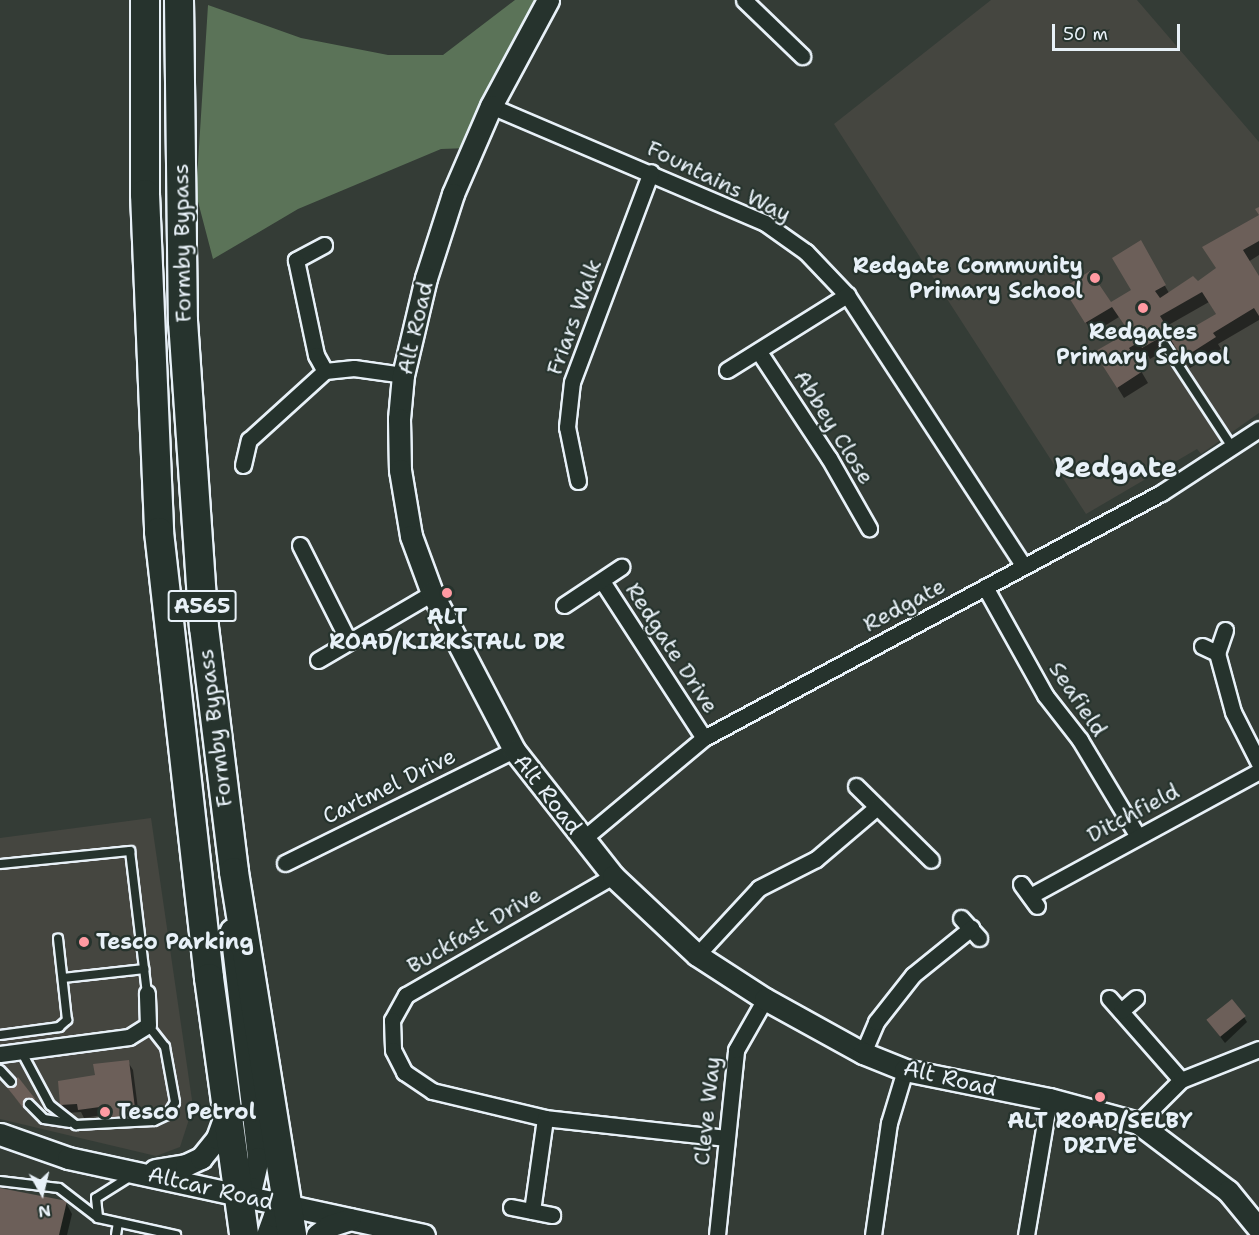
<!DOCTYPE html>
<html>
<head>
<meta charset="utf-8">
<style>
  body { margin:0 }
  #map { position:relative; width:1259px; height:1235px; overflow:hidden; background:#343c36; font-family:"Shantell Sans",sans-serif }
  div>[style] { position:absolute }
  [style*='--x'] { left:calc(var(--x)*1px); top:calc(var(--y)*1px); width:calc(var(--w)*1px); rotate:calc(var(--a)*1deg) }
  .built>* { inset:0; background:#454640 }
  .green>* { inset:0; background:#5b7358 }
  .shadow>* { inset:0; background:#0007 }
  .building>* { inset:0; background:#6c5f59; transform-origin:0 0 }
  .roads { filter:drop-shadow(2px 0 #e8f1f8) drop-shadow(-2px 0 #e8f1f8) drop-shadow(0 2px #e8f1f8) drop-shadow(0 -2px #e8f1f8) }
  .lane>* { height:8px; margin:-4px; padding:0 4px; transform-origin:4px; border-radius:4px; background:#26332d }
  .street>* { height:15px; margin:-7.5px; padding:0 7.5px; transform-origin:7.5px; border-radius:7.5px; background:#26332d }
  .secondary>* { height:21px; margin:-10.5px; padding:0 10.5px; transform-origin:10.5px; border-radius:10.5px; background:#26332d }
  .highway>* { height:28px; margin:-14px; padding:0 14px; transform-origin:14px; border-radius:14px; background:#26332d }
  .dots>* { width:16px; height:16px; translate:-50% -50%; box-sizing:border-box; border:3px solid #26332d; border-radius:50% }
  span { translate:-50% -50%; white-space:nowrap; text-align:center; line-height:1.15; -webkit-text-stroke:4.5px #26332d; paint-order:stroke }
  .shield-label span { padding:2px 4px; background:#26332d; border:2px solid; border-radius:4px; -webkit-text-stroke-width:0 }
  .shield-label { font-size:21px; color:#e8f1f8; font-weight:700 }
  .street-label { font-size:22px; color:#e8f1f8 }
  .poi-label { font-size:22px; color:#e8f1f8; font-weight:700 }
  .right { translate:-100% -50%; text-align:right }
  .left { translate:0 -50%; text-align:left }
  .district-label { font-size:28px; color:#e8f1f8; font-weight:700 }
  .north { position:absolute; left:12px; top:1163px; width:60px; height:60px; -webkit-text-stroke:4px #26332d; paint-order:stroke; rotate:172deg; font-size:16px; font-weight:700; line-height:24px; text-align:center; color:#e8f1f8 }
  .north::after { content:''; display:block; margin:auto; width:21px; height:27px; background:#e8f1f8; clip-path:polygon(50% 0,100% 100%,50% 72%,0 100%) }
  .scale { position:absolute; left:1052px; top:24px; width:128px; height:27px; box-sizing:border-box; border:3px solid #e8f1f8; border-top:0; padding-left:8px; font-size:18px; line-height:21px; white-space:nowrap; color:#e8f1f8; -webkit-text-stroke:4px #26332d; paint-order:stroke }
</style>
</head>
<body>
<div id="map">
  <div class="built">
    <i style="clip-path:polygon(991px 0,1137px 0,1259px 142px,1259px 413px,1201px 454px,1197px 449px,1086px 514px,834px 124px)"></i>
    <i style="clip-path:polygon(151px 818px,193px 1107px,180px 1147px,156px 1156px,0 1119px,0 838px)"></i>
  </div>
  <div class="green">
    <i style="clip-path:polygon(515px 0,535px 0,469px 148px,441px 149px,298px 209px,213px 259px,196px 194px,208px 5px,301px 38px,388px 55px,443px 55px)"></i>
  </div>
  <div class="shadow">
    <i style="clip-path:polygon(evenodd,1259px 217px,1259px 255px,1248px 262px,1259px 279px,1259px 320px,1218px 344px,1221px 349px,1190px 368px,1175px 344px,1150px 359px,1146px 352px,1134px 359px,1148px 383px,1124px 398px,1103px 364px,1130px 333px,1119px 317px,1093px 333px,1071px 300px,1111px 305px,1133px 290px,1140px 242px,1169px 293px,1197px 283px,1217px 269px,1259px 217px,1209px 302px,1217px 315px,1173px 340px,1165px 327px,1209px 302px)"></i>
    <i style="clip-path:polygon(1244px 1017px,1247px 1022px,1225px 1043px,1208px 1021px)"></i>
    <i style="clip-path:polygon(128px 1062px,133px 1070px,140px 1124px,107px 1128px,102px 1115px,84px 1118px,81px 1112px,67px 1113px,62px 1105px,96px 1077px)"></i>
    <i style="clip-path:polygon(11px 1092px,34px 1100px,36px 1105px,27px 1112px)"></i>
    <i style="clip-path:polygon(0 1190px,66px 1203px,72px 1214px,67px 1235px,0 1235px)"></i>
  </div>
  <div class="building">
    <i style="clip-path:polygon(1259px 207px,1259px 241px,1243px 250px,1259px 276px,1259px 316px,1254px 308px,1213px 333px,1216px 337px,1183px 358px,1171px 340px,1216px 314px,1202px 292px,1160px 316px,1170px 332px,1142px 348px,1139px 342px,1129px 348px,1143px 371px,1117px 388px,1094px 352px,1129px 332px,1112px 307px,1085px 323px,1063px 288px,1090px 271px,1111px 302px,1131px 290px,1112px 258px,1141px 240px,1166px 285px,1155px 291px,1160px 298px,1193px 276px,1198px 281px,1216px 268px,1202px 247px,1259px 215px,1255px 209px)"></i>
    <i style="left:1232px;top:999px;width:22px;height:33px;rotate:51deg"></i>
    <i style="clip-path:polygon(129px 1060px,136px 1116px,101px 1120px,100px 1107px,78px 1110px,77px 1104px,60px 1105px,58px 1081px,95px 1075px,93px 1064px)"></i>
    <i style="left:18px;top:1077px;width:28px;height:15px;rotate:52deg"></i>
    <i style="clip-path:polygon(0 1188px,67px 1201px,59px 1235px,0 1235px)"></i>
  </div>
  <div class="roads">
    <div class="lane">
      <i style="--x:1165;--y:345;--w:122;--a:56.7"></i>
      <i style="--x:0;--y:864;--w:131;--a:-5.7"></i>
      <i style="--x:130;--y:851;--w:143;--a:83.2"></i>
      <i style="--x:63;--y:978;--w:82;--a:-6.3"></i>
      <i style="--x:0;--y:1035;--w:60;--a:-7.7"></i>
      <i style="--x:59;--y:1027;--w:11;--a:-41"></i>
      <i style="--x:67;--y:1020;--w:82;--a:-96.3"></i>
      <i style="--x:21;--y:1051;--w:61;--a:61.8"></i>
      <i style="--x:50;--y:1105;--w:33;--a:38"></i>
      <i style="--x:76;--y:1125;--w:78;--a:-2.9"></i>
      <i style="--x:154;--y:1121;--w:14;--a:-25"></i>
      <i style="--x:167;--y:1115;--w:15;--a:-58"></i>
      <i style="--x:175;--y:1102;--w:56;--a:-100.3"></i>
      <i style="--x:165;--y:1047;--w:28;--a:-128"></i>
      <i style="--x:0;--y:1070;--w:16;--a:47"></i>
      <i style="--x:29;--y:1104;--w:21;--a:45"></i>
      <i style="--x:44;--y:1119;--w:25;--a:9"></i>
      <i style="--x:131;--y:1176;--w:41;--a:147.8"></i>
      <i style="--x:96;--y:1198;--w:20;--a:84"></i>
      <i style="--x:98;--y:1218;--w:80;--a:12.3"></i>
      <i style="--x:0;--y:1181;--w:59;--a:6.8"></i>
      <i style="--x:59;--y:1188;--w:49;--a:37.6"></i>
      <i style="--x:116;--y:1235;--w:12;--a:-81"></i>
    </div>
    <div class="street">
      <i style="--x:744;--y:0;--w:81;--a:44"></i>
      <i style="--x:491;--y:106;--w:298;--a:23.1"></i>
      <i style="--x:765;--y:223;--w:50;--a:35.3"></i>
      <i style="--x:806;--y:252;--w:59;--a:46.4"></i>
      <i style="--x:847;--y:295;--w:322;--a:56.9"></i>
      <i style="--x:324;--y:245;--w:32;--a:152"></i>
      <i style="--x:296;--y:260;--w:97;--a:78.1"></i>
      <i style="--x:316;--y:355;--w:18;--a:61"></i>
      <i style="--x:325;--y:371;--w:29;--a:-6"></i>
      <i style="--x:354;--y:368;--w:49;--a:8.1"></i>
      <i style="--x:759;--y:352;--w:127;--a:56.6"></i>
      <i style="--x:829;--y:458;--w:81;--a:60.3"></i>
      <i style="--x:727;--y:370;--w:142;--a:-32"></i>
      <i style="--x:243;--y:465;--w:26;--a:-77"></i>
      <i style="--x:249;--y:440;--w:103;--a:-42.2"></i>
      <i style="--x:578;--y:481;--w:55;--a:-101.5"></i>
      <i style="--x:567;--y:427;--w:45;--a:-83.7"></i>
      <i style="--x:572;--y:382;--w:224;--a:-69.4"></i>
      <i style="--x:300;--y:545;--w:106;--a:63.2"></i>
      <i style="--x:602;--y:581;--w:187;--a:57"></i>
      <i style="--x:985;--y:587;--w:124;--a:60.9"></i>
      <i style="--x:1045;--y:695;--w:57;--a:52.1"></i>
      <i style="--x:1080;--y:740;--w:111;--a:59"></i>
      <i style="--x:564;--y:605;--w:69;--a:-33.7"></i>
      <i style="--x:1225;--y:630;--w:24;--a:109"></i>
      <i style="--x:1217;--y:653;--w:61;--a:74.8"></i>
      <i style="--x:1233;--y:712;--w:57;--a:63"></i>
      <i style="--x:1202;--y:646;--w:17;--a:25"></i>
      <i style="--x:318;--y:660;--w:132;--a:-30.4"></i>
      <i style="--x:856;--y:786;--w:105;--a:44.6"></i>
      <i style="--x:583;--y:839;--w:158;--a:-39.9"></i>
      <i style="--x:704;--y:738;--w:519;--a:-28.2"></i>
      <i style="--x:1161;--y:493;--w:117;--a:-33.1"></i>
      <i style="--x:285;--y:863;--w:255;--a:-26.3"></i>
      <i style="--x:613;--y:876;--w:239;--a:150.1"></i>
      <i style="--x:406;--y:995;--w:29;--a:119"></i>
      <i style="--x:392;--y:1020;--w:30;--a:88"></i>
      <i style="--x:393;--y:1050;--w:25;--a:63"></i>
      <i style="--x:404;--y:1072;--w:34;--a:34"></i>
      <i style="--x:432;--y:1091;--w:116;--a:13.4"></i>
      <i style="--x:545;--y:1118;--w:182;--a:6.3"></i>
      <i style="--x:1021;--y:884;--w:27;--a:54"></i>
      <i style="--x:1030;--y:896;--w:261;--a:-28.6"></i>
      <i style="--x:961;--y:918;--w:27;--a:48"></i>
      <i style="--x:697;--y:955;--w:91;--a:-47.2"></i>
      <i style="--x:759;--y:888;--w:64;--a:-27"></i>
      <i style="--x:816;--y:859;--w:80;--a:-40.4"></i>
      <i style="--x:1109;--y:998;--w:109;--a:48.7"></i>
      <i style="--x:1121;--y:1011;--w:20;--a:-41"></i>
      <i style="--x:863;--y:1053;--w:34;--a:-67"></i>
      <i style="--x:876;--y:1022;--w:60;--a:-51.8"></i>
      <i style="--x:913;--y:975;--w:75;--a:-39"></i>
      <i style="--x:0;--y:1054;--w:130;--a:-7.5"></i>
      <i style="--x:129;--y:1037;--w:22;--a:-32"></i>
      <i style="--x:148;--y:1025;--w:32;--a:-92"></i>
      <i style="--x:1138;--y:1123;--w:61;--a:-45"></i>
      <i style="--x:1181;--y:1080;--w:84;--a:-21.7"></i>
      <i style="--x:511;--y:1207;--w:42;--a:11"></i>
      <i style="--x:532;--y:1211;--w:94;--a:-82"></i>
      <i style="--x:717;--y:1235;--w:186;--a:-84.1"></i>
      <i style="--x:736;--y:1050;--w:59;--a:-60.4"></i>
      <i style="--x:873;--y:1235;--w:113;--a:-81.9"></i>
      <i style="--x:889;--y:1123;--w:55;--a:-73.2"></i>
      <i style="--x:1026;--y:1235;--w:138;--a:-80.4"></i>
    </div>
    <div class="secondary">
      <i style="--x:548;--y:0;--w:120;--a:118.3"></i>
      <i style="--x:491;--y:106;--w:96;--a:113.4"></i>
      <i style="--x:453;--y:194;--w:88;--a:107.8"></i>
      <i style="--x:426;--y:278;--w:100;--a:103.3"></i>
      <i style="--x:403;--y:375;--w:44;--a:95.2"></i>
      <i style="--x:399;--y:419;--w:51;--a:88.9"></i>
      <i style="--x:400;--y:470;--w:67;--a:80.5"></i>
      <i style="--x:411;--y:536;--w:61;--a:69.8"></i>
      <i style="--x:432;--y:593;--w:177;--a:62.4"></i>
      <i style="--x:514;--y:750;--w:160;--a:51.8"></i>
      <i style="--x:613;--y:876;--w:115;--a:43.2"></i>
      <i style="--x:697;--y:955;--w:81;--a:32.9"></i>
      <i style="--x:765;--y:999;--w:112;--a:28.9"></i>
      <i style="--x:863;--y:1053;--w:45;--a:22"></i>
      <i style="--x:905;--y:1070;--w:147;--a:11.4"></i>
      <i style="--x:1049;--y:1099;--w:92;--a:15.1"></i>
      <i style="--x:1138;--y:1123;--w:113;--a:37.1"></i>
      <i style="--x:1228;--y:1191;--w:49;--a:50.8"></i>
      <i style="--x:231;--y:930;--w:230;--a:83.2"></i>
      <i style="--x:258;--y:1158;--w:31;--a:103"></i>
      <i style="--x:251;--y:1188;--w:14;--a:150"></i>
      <i style="--x:0;--y:1134;--w:72;--a:19.4"></i>
      <i style="--x:68;--y:1158;--w:364;--a:12.2"></i>
      <i style="--x:155;--y:1170;--w:31;--a:-9"></i>
      <i style="--x:186;--y:1165;--w:17;--a:-25"></i>
      <i style="--x:201;--y:1158;--w:26;--a:-51"></i>
      <i style="--x:217;--y:1138;--w:27;--a:-70"></i>
      <i style="--x:267;--y:1235;--w:20;--a:-70"></i>
      <i style="--x:274;--y:1216;--w:18;--a:-34"></i>
      <i style="--x:317;--y:1235;--w:15;--a:-37"></i>
      <i style="--x:329;--y:1226;--w:22;--a:-18"></i>
    </div>
    <div class="highway">
      <i style="--x:145;--y:0;--w:194;--a:90"></i>
      <i style="--x:145;--y:194;--w:338;--a:87.6"></i>
      <i style="--x:159;--y:532;--w:449;--a:83.6"></i>
      <i style="--x:209;--y:978;--w:259;--a:82.2"></i>
      <i style="--x:179;--y:0;--w:321;--a:89.3"></i>
      <i style="--x:183;--y:321;--w:307;--a:86.1"></i>
      <i style="--x:204;--y:627;--w:247;--a:83"></i>
      <i style="--x:234;--y:872;--w:368;--a:80.9"></i>
    </div>
  </div>
  <div class="dots">
    <i style="left:1095px;top:278px;background:#ff9aa2"></i>
    <i style="left:1143px;top:308px;background:#ff9aa2"></i>
    <i style="left:447px;top:593px;background:#ff9aa2"></i>
    <i style="left:84px;top:942px;background:#ff9aa2"></i>
    <i style="left:1100px;top:1097px;background:#ff9aa2"></i>
    <i style="left:105px;top:1112px;background:#ff9aa2"></i>
  </div>
  <div class="shield-label">
    <span style="left:202px;top:606px">A565</span>
  </div>
  <div class="street-label">
    <span style="left:719px;top:181px;rotate:26deg">Fountains Way</span>
    <span style="left:182px;top:243px;rotate:-91deg">Formby Bypass</span>
    <span style="left:574px;top:317px;rotate:-70deg">Friars Walk</span>
    <span style="left:415px;top:328px;rotate:-77deg">Alt Road</span>
    <span style="left:834px;top:427px;rotate:58deg">Abbey Close</span>
    <span style="left:904px;top:605px;rotate:-28deg">Redgate</span>
    <span style="left:672px;top:648px;rotate:57deg">Redgate Drive</span>
    <span style="left:1078px;top:699px;rotate:56deg">Seafield</span>
    <span style="left:215px;top:728px;rotate:-97deg">Formby Bypass</span>
    <span style="left:389px;top:786px;rotate:-26deg">Cartmel Drive</span>
    <span style="left:548px;top:794px;rotate:52deg">Alt Road</span>
    <span style="left:1133px;top:813px;rotate:-28deg">Ditchfield</span>
    <span style="left:474px;top:930px;rotate:-30deg">Buckfast Drive</span>
    <span style="left:950px;top:1078px;rotate:13deg">Alt Road</span>
    <span style="left:707px;top:1111px;rotate:-84deg">Cleve Way</span>
    <span style="left:211px;top:1188px;rotate:13deg">Altcar Road</span>
  </div>
  <div class="poi-label">
    <span class="right" style="left:1083px;top:278px">Redgate Community<br>Primary School</span>
    <span style="left:1143px;top:344px">Redgates<br>Primary School</span>
    <span style="left:447px;top:629px">ALT<br>ROAD/KIRKSTALL DR</span>
    <span class="left" style="left:96px;top:942px">Tesco Parking</span>
    <span class="left" style="left:117px;top:1112px">Tesco Petrol</span>
    <span style="left:1100px;top:1133px">ALT ROAD/SELBY<br>DRIVE</span>
  </div>
  <div class="district-label">
    <span style="left:1116px;top:467px">Redgate</span>
  </div>
  <div class="north">N</div>
  <div class="scale">50 m</div>
</div>
</body>
</html>
